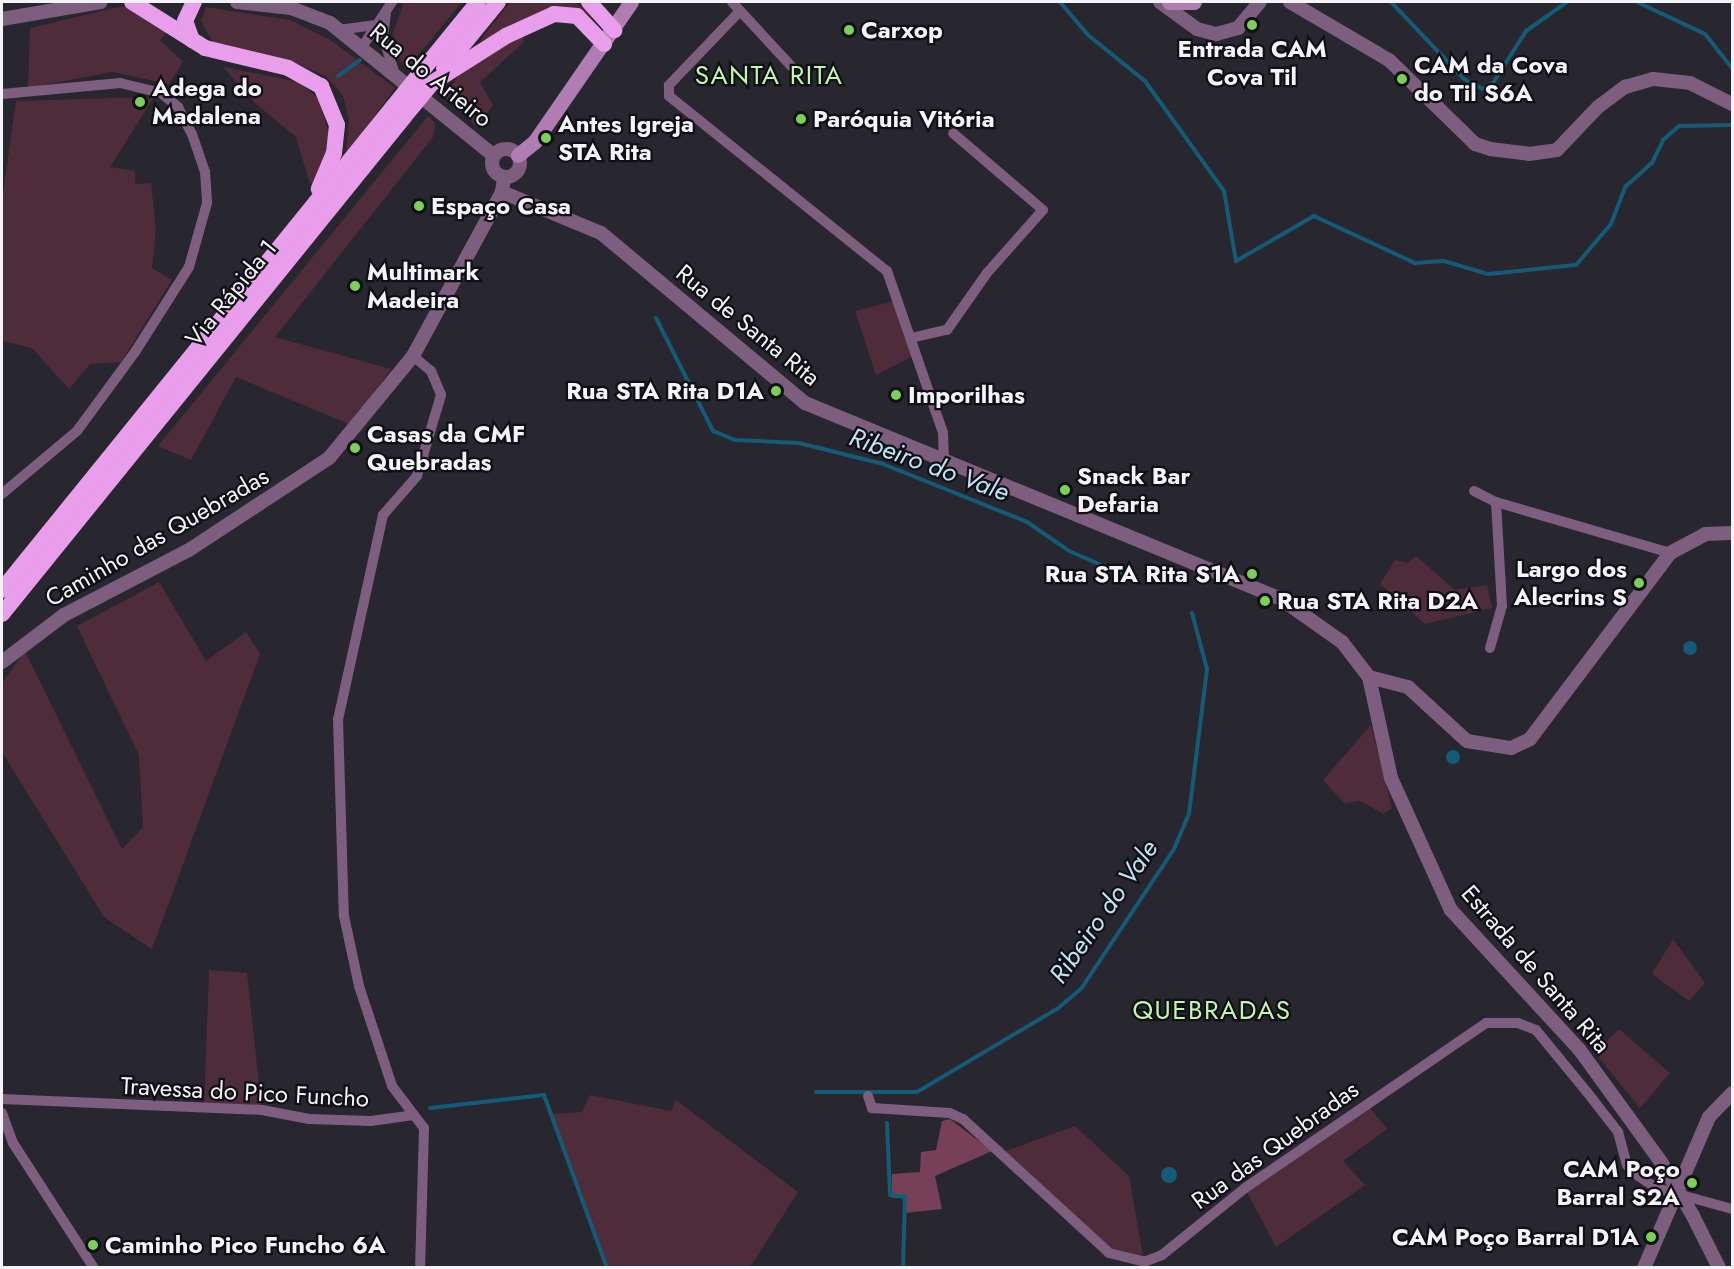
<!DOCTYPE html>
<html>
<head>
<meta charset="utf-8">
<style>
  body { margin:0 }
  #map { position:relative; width:1734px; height:1269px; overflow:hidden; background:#28262f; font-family:Jost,sans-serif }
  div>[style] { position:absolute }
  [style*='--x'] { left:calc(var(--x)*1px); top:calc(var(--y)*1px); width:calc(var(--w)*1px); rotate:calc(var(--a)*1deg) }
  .green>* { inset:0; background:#4f2c39 }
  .forest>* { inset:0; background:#784056 }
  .water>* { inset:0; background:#145b78 }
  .round { border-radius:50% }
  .stream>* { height:4px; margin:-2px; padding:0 2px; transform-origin:2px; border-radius:2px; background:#145b78 }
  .minor>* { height:10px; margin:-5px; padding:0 5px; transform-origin:5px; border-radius:5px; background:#7e5e7f }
  .tertiary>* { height:14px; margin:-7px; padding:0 7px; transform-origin:7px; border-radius:7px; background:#7e5e7f }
  .tertiary>.ring { margin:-7px; padding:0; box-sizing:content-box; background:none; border:14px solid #7e5e7f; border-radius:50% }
  .secondary>* { height:15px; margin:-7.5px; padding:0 7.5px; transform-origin:7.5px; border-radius:7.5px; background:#b07db2 }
  .trunk>* { height:16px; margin:-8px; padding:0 8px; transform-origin:8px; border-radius:8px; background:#e89eea }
  .tertiary-bridge>* { height:14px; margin:-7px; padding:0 7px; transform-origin:7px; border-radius:7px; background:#7e5e7f }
  .trunk-bridge>* { height:16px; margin:-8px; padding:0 8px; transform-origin:8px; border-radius:8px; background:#e89eea }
  .dots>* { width:16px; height:16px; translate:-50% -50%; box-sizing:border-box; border:3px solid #100f14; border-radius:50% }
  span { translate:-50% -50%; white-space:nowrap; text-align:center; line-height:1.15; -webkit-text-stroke:4.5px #100f14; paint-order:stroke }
  .poi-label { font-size:24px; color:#f4f3f9; font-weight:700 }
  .left { translate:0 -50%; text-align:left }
  .right { translate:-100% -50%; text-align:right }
  .street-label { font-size:24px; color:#f4f3f9 }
  .neighbourhood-label { font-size:26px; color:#c4f4b2; letter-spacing:1.5px }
  .water-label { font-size:26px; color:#c0e3f6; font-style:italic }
  .frame { position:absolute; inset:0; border:3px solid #f4f3f9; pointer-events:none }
</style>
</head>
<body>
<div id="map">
  <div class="green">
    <i style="clip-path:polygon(404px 2px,462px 2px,406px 70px,397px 56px,393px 33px)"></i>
    <i style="clip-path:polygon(510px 2px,574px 2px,601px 20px,582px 11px,480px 41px)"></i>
    <i style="clip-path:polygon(123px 6px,167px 32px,160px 40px,183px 62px,169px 84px,112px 72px,28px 88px,30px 28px)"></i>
    <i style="clip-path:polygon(206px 7px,290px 20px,329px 39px,395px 88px,346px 155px,349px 120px,343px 96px,326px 76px,298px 64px,215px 46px,201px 21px)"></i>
    <i style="clip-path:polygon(521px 33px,524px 42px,480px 82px,493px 105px,477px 127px,444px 96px,459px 75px)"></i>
    <i style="clip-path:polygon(223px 67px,299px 82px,319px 99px,330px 138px,324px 166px,310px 184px,296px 137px,255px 103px)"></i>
    <i style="clip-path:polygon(154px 97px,110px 167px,135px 171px,135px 184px,151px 183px,156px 230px,152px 268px,172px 280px,121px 362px,90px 364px,69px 389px,32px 348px,2px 341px,2px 200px,16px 101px)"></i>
    <i style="clip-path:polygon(428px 116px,435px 123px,433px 137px,275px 337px,391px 369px,351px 425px,236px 377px,191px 460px,158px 446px)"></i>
    <i style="clip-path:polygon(895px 301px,913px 356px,876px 375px,855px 311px)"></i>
    <i style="clip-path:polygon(1416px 556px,1455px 590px,1487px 585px,1492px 608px,1425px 624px,1380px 584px,1395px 560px,1407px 563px)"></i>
    <i style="clip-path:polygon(159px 582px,206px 661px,246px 632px,260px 654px,152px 949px,104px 917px,2px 752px,2px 683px,25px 651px,122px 849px,143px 827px,139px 755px,77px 626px)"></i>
    <i style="clip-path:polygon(1371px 725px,1392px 808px,1384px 814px,1360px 801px,1344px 803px,1323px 780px)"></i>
    <i style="clip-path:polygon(1673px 939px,1705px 983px,1689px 1001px,1652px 974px)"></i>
    <i style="clip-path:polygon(209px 970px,247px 973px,262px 1110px,204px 1109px)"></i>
    <i style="clip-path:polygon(1619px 1029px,1670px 1073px,1640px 1108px,1595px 1053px)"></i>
    <i style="clip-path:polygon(590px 1095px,671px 1111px,676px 1100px,798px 1192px,750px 1267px,608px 1267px,552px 1114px,582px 1112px)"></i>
    <i style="clip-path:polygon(1368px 1105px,1387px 1129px,1343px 1161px,1365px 1185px,1276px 1247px,1245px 1188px)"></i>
    <i style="clip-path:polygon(1075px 1126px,1129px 1176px,1144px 1262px,1123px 1260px,1000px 1153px)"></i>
  </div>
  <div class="forest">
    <i style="clip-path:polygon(950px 1119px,992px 1151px,935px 1176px,942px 1209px,905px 1213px,904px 1198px,892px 1198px,892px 1174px,920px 1172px,921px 1152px,936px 1150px,942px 1121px)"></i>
  </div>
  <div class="water">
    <i class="round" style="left:1683px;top:641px;width:14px;height:14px"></i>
    <i class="round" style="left:1446px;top:750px;width:14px;height:14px"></i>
    <i class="round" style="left:1161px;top:1167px;width:16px;height:16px"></i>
  </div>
  <div class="stream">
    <i style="--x:1060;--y:2;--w:43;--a:49.7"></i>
    <i style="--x:1088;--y:35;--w:73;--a:38.9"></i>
    <i style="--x:1145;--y:81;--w:135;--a:54.3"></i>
    <i style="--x:1224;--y:191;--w:71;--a:80.3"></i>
    <i style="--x:1236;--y:261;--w:90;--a:-30"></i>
    <i style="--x:1314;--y:216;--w:111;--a:25"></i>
    <i style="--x:1415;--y:263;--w:29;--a:-4"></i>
    <i style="--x:1444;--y:261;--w:46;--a:16.5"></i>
    <i style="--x:1488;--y:274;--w:88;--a:-5.8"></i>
    <i style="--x:1576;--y:265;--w:54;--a:-49.5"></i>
    <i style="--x:1611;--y:224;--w:40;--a:-69"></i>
    <i style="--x:1625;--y:187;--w:36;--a:-42"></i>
    <i style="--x:1652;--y:163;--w:25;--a:-64"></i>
    <i style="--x:1663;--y:140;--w:21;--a:-41"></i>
    <i style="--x:1679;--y:126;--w:52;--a:-1.1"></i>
    <i style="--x:1391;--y:2;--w:106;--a:46.5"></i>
    <i style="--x:1464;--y:79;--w:21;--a:28"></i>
    <i style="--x:1483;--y:89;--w:12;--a:-31"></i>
    <i style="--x:1493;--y:83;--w:62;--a:-57.6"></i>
    <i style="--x:1526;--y:31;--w:50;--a:-35.3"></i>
    <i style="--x:1637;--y:2;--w:75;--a:25.2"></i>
    <i style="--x:1705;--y:34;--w:43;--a:51.5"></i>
    <i style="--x:338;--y:76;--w:27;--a:-36"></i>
    <i style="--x:656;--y:318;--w:127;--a:63.2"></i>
    <i style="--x:713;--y:431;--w:24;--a:22"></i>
    <i style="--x:735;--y:440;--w:64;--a:2.7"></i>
    <i style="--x:799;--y:443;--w:87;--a:14"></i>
    <i style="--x:883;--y:464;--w:155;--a:21.9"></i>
    <i style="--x:1027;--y:522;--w:51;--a:34.6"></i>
    <i style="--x:1069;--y:551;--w:73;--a:23.4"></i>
    <i style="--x:816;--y:1092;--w:101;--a:0"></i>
    <i style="--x:917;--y:1092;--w:163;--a:-30.7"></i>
    <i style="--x:1057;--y:1009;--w:31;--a:-40"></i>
    <i style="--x:1081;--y:989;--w:168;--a:-56.4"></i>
    <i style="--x:1174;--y:849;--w:38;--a:-67"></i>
    <i style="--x:1189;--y:814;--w:146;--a:-82.9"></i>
    <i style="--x:1207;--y:669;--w:58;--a:-105"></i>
    <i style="--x:430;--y:1108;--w:115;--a:-6.5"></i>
    <i style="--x:544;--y:1095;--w:184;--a:70"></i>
    <i style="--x:887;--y:1123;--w:72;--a:87.6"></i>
    <i style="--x:890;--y:1195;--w:15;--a:8"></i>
    <i style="--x:905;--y:1197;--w:71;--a:91.6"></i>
  </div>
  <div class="minor">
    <i style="--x:732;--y:2;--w:87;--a:47.3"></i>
    <i style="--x:740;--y:11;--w:103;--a:133.8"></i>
    <i style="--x:669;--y:85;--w:11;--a:90"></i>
    <i style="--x:669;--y:96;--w:280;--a:38.8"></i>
    <i style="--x:887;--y:271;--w:171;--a:70.9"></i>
    <i style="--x:943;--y:433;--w:32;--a:88"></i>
    <i style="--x:386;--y:13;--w:23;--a:97"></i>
    <i style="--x:383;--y:36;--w:41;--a:72.9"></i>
    <i style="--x:339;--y:30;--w:35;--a:-8"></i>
    <i style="--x:362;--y:47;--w:54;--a:-56.3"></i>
    <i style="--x:2;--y:94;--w:119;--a:-5.3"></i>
    <i style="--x:120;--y:83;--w:42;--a:13.7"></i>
    <i style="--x:161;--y:93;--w:22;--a:39"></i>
    <i style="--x:178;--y:107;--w:30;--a:63"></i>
    <i style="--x:192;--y:134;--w:40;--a:71.1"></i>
    <i style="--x:205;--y:172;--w:31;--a:86"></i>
    <i style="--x:207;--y:203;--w:66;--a:105.7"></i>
    <i style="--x:189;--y:267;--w:101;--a:122.4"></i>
    <i style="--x:135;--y:352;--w:98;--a:126.3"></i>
    <i style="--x:77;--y:431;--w:98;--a:140"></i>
    <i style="--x:911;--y:338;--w:37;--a:-13"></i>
    <i style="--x:947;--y:330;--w:70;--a:-54.9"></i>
    <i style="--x:987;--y:273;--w:84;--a:-48.4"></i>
    <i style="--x:1043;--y:210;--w:118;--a:-139.5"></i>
    <i style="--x:413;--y:356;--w:23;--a:40"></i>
    <i style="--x:431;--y:371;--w:26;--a:67"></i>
    <i style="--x:441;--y:395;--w:84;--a:106.5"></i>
    <i style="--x:417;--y:476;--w:52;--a:131.1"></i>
    <i style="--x:383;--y:515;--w:209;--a:102.4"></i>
    <i style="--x:338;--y:719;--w:197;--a:88.3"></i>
    <i style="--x:344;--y:916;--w:72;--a:77.9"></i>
    <i style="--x:359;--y:986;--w:105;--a:71.7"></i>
    <i style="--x:392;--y:1086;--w:53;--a:52.7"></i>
    <i style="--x:424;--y:1128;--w:140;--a:91.6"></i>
    <i style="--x:1474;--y:491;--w:25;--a:27"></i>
    <i style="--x:1490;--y:648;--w:44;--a:-74.1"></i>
    <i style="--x:1502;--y:606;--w:104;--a:-93.3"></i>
    <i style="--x:1496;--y:502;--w:181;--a:16.3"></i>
    <i style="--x:868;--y:1096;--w:13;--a:72"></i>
    <i style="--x:872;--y:1108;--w:78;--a:3.7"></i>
    <i style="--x:950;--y:1113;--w:14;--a:25"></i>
    <i style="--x:963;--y:1119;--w:198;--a:42.5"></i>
    <i style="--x:1109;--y:1253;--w:36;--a:14"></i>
    <i style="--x:1144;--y:1262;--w:19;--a:-21"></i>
    <i style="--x:1162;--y:1255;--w:107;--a:-38.9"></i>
    <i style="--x:1245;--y:1188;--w:292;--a:-34.4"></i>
    <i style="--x:1486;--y:1023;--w:32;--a:0"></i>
    <i style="--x:1518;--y:1023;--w:19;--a:21"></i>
    <i style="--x:1536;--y:1030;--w:80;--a:50.6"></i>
    <i style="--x:1587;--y:1092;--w:51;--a:52.2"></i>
    <i style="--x:1618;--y:1132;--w:34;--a:75"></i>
    <i style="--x:1627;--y:1165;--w:14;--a:45"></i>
    <i style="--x:1637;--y:1175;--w:23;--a:34"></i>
    <i style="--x:1656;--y:1188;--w:79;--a:15.4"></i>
    <i style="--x:2;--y:1099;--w:260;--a:2.4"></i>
    <i style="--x:262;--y:1110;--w:48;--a:10.8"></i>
    <i style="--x:309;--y:1119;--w:62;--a:1.8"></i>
    <i style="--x:371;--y:1121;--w:43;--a:-7.9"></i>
    <i style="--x:2;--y:1113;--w:32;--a:70"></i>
    <i style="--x:13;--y:1143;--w:149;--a:57.1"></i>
  </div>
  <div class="tertiary">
    <i style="--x:237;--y:2;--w:54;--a:6.3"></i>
    <i style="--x:291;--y:8;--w:42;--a:21"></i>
    <i style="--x:330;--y:23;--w:211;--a:39"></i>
    <i style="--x:1160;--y:2;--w:46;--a:36.1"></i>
    <i style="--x:1197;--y:29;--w:20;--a:15"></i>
    <i style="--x:1216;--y:34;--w:23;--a:-15"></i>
    <i style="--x:1238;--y:28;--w:34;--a:-50"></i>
    <i style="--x:1290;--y:2;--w:115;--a:30.4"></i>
    <i style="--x:1389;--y:60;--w:120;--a:44.3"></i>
    <i style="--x:1475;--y:144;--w:16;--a:18"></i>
    <i style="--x:1490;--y:149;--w:39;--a:7"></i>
    <i style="--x:1529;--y:154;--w:28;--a:-8"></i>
    <i style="--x:1557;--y:150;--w:59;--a:-46.4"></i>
    <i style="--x:1598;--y:107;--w:34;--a:-37"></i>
    <i style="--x:1625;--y:87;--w:29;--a:-16"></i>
    <i style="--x:1653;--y:79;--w:37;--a:6"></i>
    <i style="--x:1690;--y:83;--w:47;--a:26.6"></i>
    <i style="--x:2;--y:19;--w:100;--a:-9.7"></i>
    <i class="ring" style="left:492px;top:149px;width:14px;height:14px"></i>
    <i style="--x:502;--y:192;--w:107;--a:22.5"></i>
    <i style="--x:601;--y:233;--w:266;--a:39.8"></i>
    <i style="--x:805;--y:403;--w:515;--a:22.38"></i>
    <i style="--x:1281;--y:599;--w:75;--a:35.2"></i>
    <i style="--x:1342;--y:642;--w:44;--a:52.4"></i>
    <i style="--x:1369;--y:677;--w:103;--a:77.7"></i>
    <i style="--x:1391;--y:778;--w:145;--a:65.6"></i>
    <i style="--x:1451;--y:910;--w:189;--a:47.4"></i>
    <i style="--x:1579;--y:1049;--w:140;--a:54"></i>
    <i style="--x:2;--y:662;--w:78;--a:-37.2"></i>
    <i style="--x:64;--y:615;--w:141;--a:-27.5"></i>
    <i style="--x:189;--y:550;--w:168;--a:-33.3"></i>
    <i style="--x:329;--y:458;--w:132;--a:-50.5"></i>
    <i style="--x:413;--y:356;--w:187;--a:-61.5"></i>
    <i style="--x:502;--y:192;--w:15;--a:-82"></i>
    <i style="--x:1369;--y:677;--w:40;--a:14.4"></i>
    <i style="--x:1408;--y:687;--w:80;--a:42.5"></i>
    <i style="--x:1467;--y:741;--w:45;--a:9"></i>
    <i style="--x:1511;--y:748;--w:21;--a:-25"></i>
    <i style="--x:1530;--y:739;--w:233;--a:-53"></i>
    <i style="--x:1670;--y:553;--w:40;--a:-28"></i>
    <i style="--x:1705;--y:534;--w:27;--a:-2"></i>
    <i style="--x:1693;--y:1216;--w:58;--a:63.4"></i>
    <i style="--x:1644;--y:1268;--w:164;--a:-66.7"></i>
    <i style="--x:1709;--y:1117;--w:33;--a:-46"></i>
  </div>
  <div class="secondary">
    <i style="--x:1169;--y:2;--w:25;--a:0"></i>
    <i style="--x:518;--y:155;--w:22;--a:-39"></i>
    <i style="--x:535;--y:141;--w:169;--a:-55.4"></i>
  </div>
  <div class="trunk">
    <i style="--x:132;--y:2;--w:86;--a:32.2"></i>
    <i style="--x:205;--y:48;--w:85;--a:13.5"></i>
    <i style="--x:288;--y:68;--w:38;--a:29"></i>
    <i style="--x:321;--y:86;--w:42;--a:67.7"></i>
    <i style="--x:337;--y:125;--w:28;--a:96"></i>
    <i style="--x:334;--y:153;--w:39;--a:113"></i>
    <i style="--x:589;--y:2;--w:38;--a:48"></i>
    <i style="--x:192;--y:40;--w:20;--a:-110"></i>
    <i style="--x:185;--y:21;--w:21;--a:-65"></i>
    <i style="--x:444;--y:68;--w:85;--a:-50.7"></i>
    <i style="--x:421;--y:72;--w:90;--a:-50.8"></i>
    <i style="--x:432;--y:83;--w:88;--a:-32.4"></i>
    <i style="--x:506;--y:36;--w:53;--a:-24.6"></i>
    <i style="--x:554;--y:14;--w:23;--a:5"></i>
    <i style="--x:577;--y:16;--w:39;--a:46"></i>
    <i style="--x:2;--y:590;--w:621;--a:-51.01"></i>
    <i style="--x:2;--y:614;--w:639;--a:-51.03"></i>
  </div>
  <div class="tertiary-bridge">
    <i style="--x:1661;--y:1162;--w:63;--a:59.3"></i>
  </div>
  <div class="trunk-bridge">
    <i style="--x:393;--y:107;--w:45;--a:-51.3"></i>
    <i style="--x:404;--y:117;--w:44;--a:-50.5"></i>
  </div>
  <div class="dots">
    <i style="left:1252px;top:25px;background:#7ad156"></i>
    <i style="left:849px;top:30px;background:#7ad156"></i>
    <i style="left:1402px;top:79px;background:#7ad156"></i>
    <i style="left:140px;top:102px;background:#7ad156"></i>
    <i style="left:801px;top:119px;background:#7ad156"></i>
    <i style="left:546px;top:138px;background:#7ad156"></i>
    <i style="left:419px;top:206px;background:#7ad156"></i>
    <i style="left:355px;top:286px;background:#7ad156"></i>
    <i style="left:776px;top:391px;background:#7ad156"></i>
    <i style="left:896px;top:395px;background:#7ad156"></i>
    <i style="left:355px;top:448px;background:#7ad156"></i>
    <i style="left:1065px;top:490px;background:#7ad156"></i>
    <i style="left:1252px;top:574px;background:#7ad156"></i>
    <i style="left:1639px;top:583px;background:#7ad156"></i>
    <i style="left:1265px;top:601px;background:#7ad156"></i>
    <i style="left:1692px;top:1183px;background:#7ad156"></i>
    <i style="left:1651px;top:1237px;background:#7ad156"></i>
    <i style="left:93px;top:1245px;background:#7ad156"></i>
  </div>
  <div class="poi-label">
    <span class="left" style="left:861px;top:30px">Carxop</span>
    <span style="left:1252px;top:63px">Entrada CAM<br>Cova Til</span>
    <span class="left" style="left:1414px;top:79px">CAM da Cova<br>do Til S6A</span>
    <span class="left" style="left:152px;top:102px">Adega do<br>Madalena</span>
    <span class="left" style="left:813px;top:119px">Paróquia Vitória</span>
    <span class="left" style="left:558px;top:138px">Antes Igreja<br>STA Rita</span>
    <span class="left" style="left:431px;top:206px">Espaço Casa</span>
    <span class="left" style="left:367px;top:286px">Multimark<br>Madeira</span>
    <span class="right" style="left:764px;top:391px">Rua STA Rita D1A</span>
    <span class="left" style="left:908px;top:395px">Imporilhas</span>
    <span class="left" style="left:367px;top:448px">Casas da CMF<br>Quebradas</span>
    <span class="left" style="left:1077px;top:490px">Snack Bar<br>Defaria</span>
    <span class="right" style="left:1627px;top:583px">Largo dos<br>Alecrins S</span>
    <span class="right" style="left:1240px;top:574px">Rua STA Rita S1A</span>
    <span class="left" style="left:1277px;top:601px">Rua STA Rita D2A</span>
    <span class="right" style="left:1680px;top:1183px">CAM Poço<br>Barral S2A</span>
    <span class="right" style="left:1639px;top:1237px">CAM Poço Barral D1A</span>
    <span class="left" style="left:105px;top:1245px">Caminho Pico Funcho 6A</span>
  </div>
  <div class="street-label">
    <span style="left:431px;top:75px;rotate:39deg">Rua do Arieiro</span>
    <span style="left:231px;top:293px;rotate:-51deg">Via Rápida 1</span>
    <span style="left:748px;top:325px;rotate:39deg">Rua de Santa Rita</span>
    <span style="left:157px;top:537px;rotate:-30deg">Caminho das Quebradas</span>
    <span style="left:1536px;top:969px;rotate:49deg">Estrada de Santa Rita</span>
    <span style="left:245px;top:1092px;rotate:3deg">Travessa do Pico Funcho</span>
    <span style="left:1275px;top:1145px;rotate:-36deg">Rua das Quebradas</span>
  </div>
  <div class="neighbourhood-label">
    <span style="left:769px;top:76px">SANTA RITA</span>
    <span style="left:1212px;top:1011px">QUEBRADAS</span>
  </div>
  <div class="water-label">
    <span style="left:929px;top:465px;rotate:20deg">Ribeiro do Vale</span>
    <span style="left:1104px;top:912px;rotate:-55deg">Ribeiro do Vale</span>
  </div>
  <div class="frame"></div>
</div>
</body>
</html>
